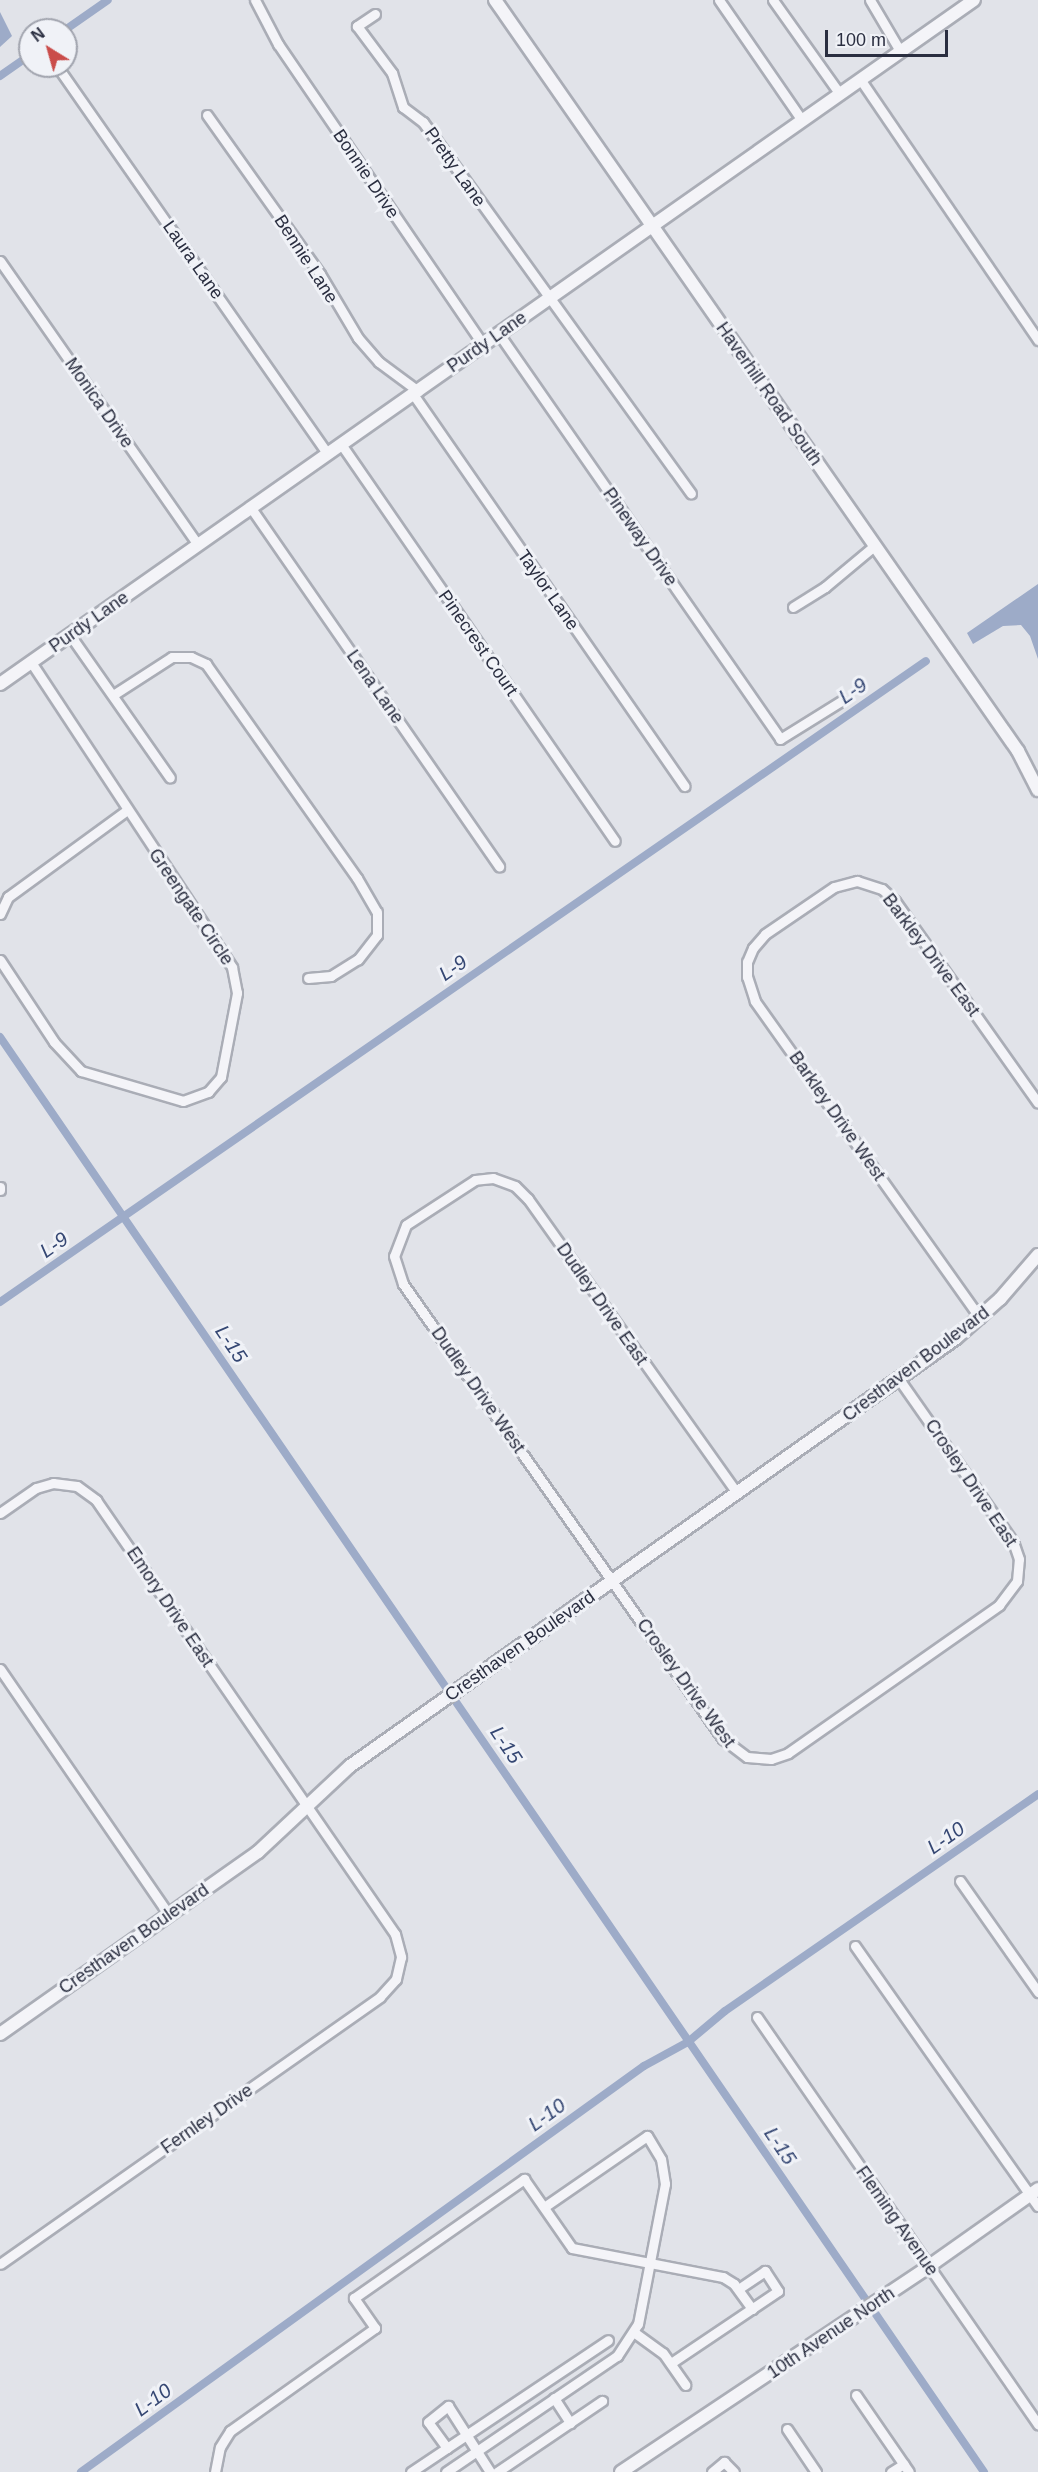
<!DOCTYPE html>
<html>
<head>
<meta charset="utf-8">
<style>
  body { margin:0 }
  #map { position:relative; width:1038px; height:2472px; overflow:hidden; background:#e1e3e9; font-family:Arial,sans-serif }
  div>[style] { position:absolute }
  [style*='--x'] { left:calc(var(--x)*1px); top:calc(var(--y)*1px); width:calc(var(--w)*1px); rotate:calc(var(--a)*1deg) }
  .water>* { inset:0; background:#9dabc8 }
  .canal>* { height:8px; margin:-4px; padding:0 4px; transform-origin:4px; border-radius:4px; background:#9dabc8 }
  .roads { filter:drop-shadow(2px 0 #aaadb6) drop-shadow(-2px 0 #aaadb6) drop-shadow(0 2px #aaadb6) drop-shadow(0 -2px #aaadb6) }
  .minor>* { height:9px; margin:-4.5px; padding:0 4.5px; transform-origin:4.5px; border-radius:4.5px; background:#f4f4f8 }
  .tertiary>* { height:12px; margin:-6px; padding:0 6px; transform-origin:6px; border-radius:6px; background:#f4f4f8 }
  span { translate:-50% -50%; white-space:nowrap; text-align:center; line-height:1.15; -webkit-text-stroke:6px #f0f2f7; paint-order:stroke }
  .street-label { font-size:18px; color:#2a2e40 }
  .water-label { font-size:20px; color:#354773; font-style:italic }
  .north { position:absolute; left:18px; top:18px; width:60px; height:60px; box-sizing:border-box; background:#f0f2f7; border:2px solid #a1a4ae; border-radius:50%; rotate:323deg; font-size:16px; font-weight:700; line-height:24px; text-align:center; color:#2a2e40 }
  .north::after { content:''; display:block; margin:auto; width:21px; height:27px; background:#ca4c4a; clip-path:polygon(50% 0,100% 100%,50% 72%,0 100%) }
  .scale { position:absolute; left:825px; top:30px; width:123px; height:27px; box-sizing:border-box; border:3px solid #2a2e40; border-top:0; padding-left:8px; font-size:18px; line-height:21px; white-space:nowrap; color:#2a2e40; -webkit-text-stroke:4px #f0f2f7; paint-order:stroke }
</style>
</head>
<body>
<div id="map">
  <div class="water">
    <i style="clip-path:polygon(0 12px,12px 36px,0 47px)"></i>
    <i style="clip-path:polygon(1038px 584px,1038px 659px,1030px 636px,1021px 625px,1003px 626px,973px 644px,967px 633px)"></i>
  </div>
  <div class="canal">
    <i style="--x:65;--y:30;--w:52;--a:-34.9"></i>
    <i style="--x:0;--y:76;--w:37;--a:-35"></i>
    <i style="--x:0;--y:1037;--w:1740;--a:55.56"></i>
    <i style="--x:0;--y:1302;--w:1126;--a:-34.69"></i>
    <i style="--x:81;--y:2472;--w:694;--a:-35.8"></i>
    <i style="--x:644;--y:2066;--w:50;--a:-28.6"></i>
    <i style="--x:688;--y:2042;--w:48;--a:-40"></i>
    <i style="--x:725;--y:2011;--w:381;--a:-34.7"></i>
  </div>
  <div class="roads">
    <div class="minor">
      <i style="--x:255;--y:0;--w:50;--a:62.4"></i>
      <i style="--x:278;--y:44;--w:364;--a:55.7"></i>
      <i style="--x:719;--y:0;--w:145;--a:55.4"></i>
      <i style="--x:773;--y:0;--w:114;--a:54.6"></i>
      <i style="--x:870;--y:0;--w:59;--a:59.5"></i>
      <i style="--x:375;--y:14;--w:22;--a:146"></i>
      <i style="--x:357;--y:26;--w:59;--a:53.3"></i>
      <i style="--x:392;--y:73;--w:36;--a:72"></i>
      <i style="--x:403;--y:107;--w:25;--a:37"></i>
      <i style="--x:423;--y:122;--w:458;--a:54.2"></i>
      <i style="--x:57;--y:66;--w:473;--a:55.1"></i>
      <i style="--x:860;--y:79;--w:316;--a:55.7"></i>
      <i style="--x:207;--y:115;--w:195;--a:54.6"></i>
      <i style="--x:320;--y:274;--w:74;--a:59.3"></i>
      <i style="--x:358;--y:338;--w:32;--a:49"></i>
      <i style="--x:379;--y:362;--w:49;--a:36.6"></i>
      <i style="--x:0;--y:261;--w:346;--a:55.1"></i>
      <i style="--x:499;--y:334;--w:493;--a:55.2"></i>
      <i style="--x:780;--y:739;--w:72;--a:-31.9"></i>
      <i style="--x:413;--y:394;--w:477;--a:55.3"></i>
      <i style="--x:341;--y:444;--w:482;--a:55.4"></i>
      <i style="--x:251;--y:508;--w:436;--a:55.3"></i>
      <i style="--x:793;--y:607;--w:38;--a:-32"></i>
      <i style="--x:825;--y:587;--w:64;--a:-39.9"></i>
      <i style="--x:70;--y:635;--w:174;--a:55"></i>
      <i style="--x:113;--y:695;--w:70;--a:-32.8"></i>
      <i style="--x:172;--y:657;--w:19;--a:0"></i>
      <i style="--x:191;--y:657;--w:17;--a:25"></i>
      <i style="--x:206;--y:664;--w:262;--a:54.8"></i>
      <i style="--x:357;--y:878;--w:39;--a:60"></i>
      <i style="--x:377;--y:912;--w:23;--a:90"></i>
      <i style="--x:377;--y:935;--w:31;--a:128"></i>
      <i style="--x:358;--y:959;--w:32;--a:148"></i>
      <i style="--x:331;--y:976;--w:23;--a:175"></i>
      <i style="--x:0;--y:914;--w:19;--a:-65"></i>
      <i style="--x:8;--y:897;--w:146;--a:-36.1"></i>
      <i style="--x:0;--y:960;--w:98;--a:56.6"></i>
      <i style="--x:54;--y:1042;--w:40;--a:47"></i>
      <i style="--x:81;--y:1071;--w:106;--a:16.4"></i>
      <i style="--x:183;--y:1101;--w:27;--a:-20"></i>
      <i style="--x:208;--y:1092;--w:20;--a:-49"></i>
      <i style="--x:221;--y:1077;--w:86;--a:-79.2"></i>
      <i style="--x:237;--y:993;--w:26;--a:-101"></i>
      <i style="--x:232;--y:967;--w:365;--a:-123.4"></i>
      <i style="--x:0;--y:1187;--w:3;--a:90"></i>
      <i style="--x:980;--y:1318;--w:389;--a:-125.4"></i>
      <i style="--x:755;--y:1001;--w:25;--a:-108"></i>
      <i style="--x:747;--y:977;--w:15;--a:-90"></i>
      <i style="--x:747;--y:962;--w:15;--a:-67"></i>
      <i style="--x:753;--y:948;--w:18;--a:-49"></i>
      <i style="--x:765;--y:934;--w:83;--a:-34.3"></i>
      <i style="--x:834;--y:887;--w:24;--a:-15"></i>
      <i style="--x:857;--y:881;--w:26;--a:18"></i>
      <i style="--x:882;--y:889;--w:18;--a:43"></i>
      <i style="--x:895;--y:901;--w:247;--a:54.7"></i>
      <i style="--x:737;--y:1493;--w:361;--a:-125.4"></i>
      <i style="--x:528;--y:1199;--w:18;--a:-135"></i>
      <i style="--x:515;--y:1186;--w:23;--a:-160"></i>
      <i style="--x:493;--y:1178;--w:18;--a:174"></i>
      <i style="--x:475;--y:1180;--w:82;--a:146.9"></i>
      <i style="--x:406;--y:1225;--w:33;--a:111"></i>
      <i style="--x:394;--y:1256;--w:29;--a:72"></i>
      <i style="--x:403;--y:1284;--w:556;--a:54.88"></i>
      <i style="--x:723;--y:1739;--w:30;--a:37"></i>
      <i style="--x:747;--y:1757;--w:24;--a:5"></i>
      <i style="--x:771;--y:1759;--w:18;--a:-19"></i>
      <i style="--x:788;--y:1753;--w:258;--a:-35"></i>
      <i style="--x:999;--y:1605;--w:30;--a:-53"></i>
      <i style="--x:1017;--y:1581;--w:22;--a:-85"></i>
      <i style="--x:1019;--y:1559;--w:18;--a:-109"></i>
      <i style="--x:1013;--y:1542;--w:199;--a:-125"></i>
      <i style="--x:0;--y:1513;--w:44;--a:-34.8"></i>
      <i style="--x:36;--y:1488;--w:18;--a:-16"></i>
      <i style="--x:53;--y:1483;--w:24;--a:7"></i>
      <i style="--x:77;--y:1486;--w:24;--a:36"></i>
      <i style="--x:96;--y:1500;--w:527;--a:55.44"></i>
      <i style="--x:395;--y:1934;--w:24;--a:75"></i>
      <i style="--x:401;--y:1957;--w:23;--a:103"></i>
      <i style="--x:396;--y:1979;--w:24;--a:132"></i>
      <i style="--x:380;--y:1997;--w:464;--a:144.9"></i>
      <i style="--x:0;--y:1669;--w:298;--a:55.5"></i>
      <i style="--x:960;--y:1881;--w:136;--a:54.9"></i>
      <i style="--x:855;--y:1946;--w:318;--a:54.9"></i>
      <i style="--x:757;--y:2017;--w:495;--a:55.4"></i>
      <i style="--x:635;--y:2333;--w:34;--a:36"></i>
      <i style="--x:663;--y:2353;--w:39;--a:55"></i>
      <i style="--x:671;--y:2363;--w:129;--a:-33.9"></i>
      <i style="--x:778;--y:2291;--w:24;--a:-123"></i>
      <i style="--x:765;--y:2271;--w:32;--a:146"></i>
      <i style="--x:856;--y:2395;--w:93;--a:55.5"></i>
      <i style="--x:554;--y:2398;--w:30;--a:57"></i>
      <i style="--x:787;--y:2429;--w:52;--a:56"></i>
      <i style="--x:447;--y:2448;--w:32;--a:-126"></i>
      <i style="--x:428;--y:2422;--w:26;--a:-39"></i>
      <i style="--x:448;--y:2406;--w:78;--a:57.5"></i>
      <i style="--x:215;--y:2472;--w:25;--a:-79"></i>
      <i style="--x:220;--y:2447;--w:19;--a:-58"></i>
      <i style="--x:230;--y:2431;--w:178;--a:-35.4"></i>
      <i style="--x:375;--y:2328;--w:37;--a:-125"></i>
      <i style="--x:354;--y:2298;--w:208;--a:-35"></i>
      <i style="--x:524;--y:2179;--w:84;--a:55.2"></i>
      <i style="--x:572;--y:2248;--w:154;--a:10.9"></i>
      <i style="--x:723;--y:2277;--w:13;--a:32"></i>
      <i style="--x:734;--y:2284;--w:31;--a:54"></i>
      <i style="--x:411;--y:2472;--w:237;--a:-33.8"></i>
      <i style="--x:446;--y:2472;--w:207;--a:-34.2"></i>
      <i style="--x:617;--y:2356;--w:38;--a:-57"></i>
      <i style="--x:638;--y:2324;--w:143;--a:-79.1"></i>
      <i style="--x:665;--y:2184;--w:25;--a:-99"></i>
      <i style="--x:661;--y:2159;--w:27;--a:-121"></i>
      <i style="--x:647;--y:2136;--w:125;--a:145.4"></i>
      <i style="--x:497;--y:2472;--w:127;--a:-34.1"></i>
      <i style="--x:712;--y:2472;--w:16;--a:-40"></i>
      <i style="--x:724;--y:2462;--w:14;--a:45"></i>
      <i style="--x:891;--y:2472;--w:15;--a:-32"></i>
    </div>
    <div class="tertiary">
      <i style="--x:495;--y:0;--w:915;--a:55.15"></i>
      <i style="--x:1018;--y:751;--w:44;--a:62.9"></i>
      <i style="--x:0;--y:684;--w:1190;--a:-35.08"></i>
      <i style="--x:0;--y:2034;--w:316;--a:-35.2"></i>
      <i style="--x:258;--y:1852;--w:126;--a:-43.1"></i>
      <i style="--x:350;--y:1766;--w:742;--a:-35.23"></i>
      <i style="--x:956;--y:1338;--w:59;--a:-41.6"></i>
      <i style="--x:1000;--y:1299;--w:58;--a:-49.2"></i>
      <i style="--x:621;--y:2472;--w:369;--a:-33.7"></i>
      <i style="--x:928;--y:2267;--w:135;--a:-35.3"></i>
    </div>
  </div>
  <div class="street-label">
    <span style="left:455px;top:167px;rotate:55deg">Pretty Lane</span>
    <span style="left:366px;top:174px;rotate:56deg">Bonnie Drive</span>
    <span style="left:306px;top:259px;rotate:57deg">Bennie Lane</span>
    <span style="left:193px;top:260px;rotate:55deg">Laura Lane</span>
    <span style="left:487px;top:342px;rotate:-35deg">Purdy Lane</span>
    <span style="left:769px;top:394px;rotate:55deg">Haverhill Road South</span>
    <span style="left:99px;top:403px;rotate:55deg">Monica Drive</span>
    <span style="left:640px;top:537px;rotate:55deg">Pineway Drive</span>
    <span style="left:548px;top:590px;rotate:55deg">Taylor Lane</span>
    <span style="left:89px;top:622px;rotate:-35deg">Purdy Lane</span>
    <span style="left:478px;top:643px;rotate:55deg">Pinecrest Court</span>
    <span style="left:375px;top:687px;rotate:55deg">Lena Lane</span>
    <span style="left:191px;top:907px;rotate:56deg">Greengate Circle</span>
    <span style="left:931px;top:955px;rotate:53deg">Barkley Drive East</span>
    <span style="left:837px;top:1116px;rotate:55deg">Barkley Drive West</span>
    <span style="left:602px;top:1304px;rotate:55deg">Dudley Drive East</span>
    <span style="left:916px;top:1364px;rotate:-37deg">Cresthaven Boulevard</span>
    <span style="left:478px;top:1390px;rotate:55deg">Dudley Drive West</span>
    <span style="left:971px;top:1483px;rotate:56deg">Crosley Drive East</span>
    <span style="left:170px;top:1607px;rotate:56deg">Emory Drive East</span>
    <span style="left:520px;top:1646px;rotate:-35deg">Cresthaven Boulevard</span>
    <span style="left:686px;top:1683px;rotate:54deg">Crosley Drive West</span>
    <span style="left:134px;top:1939px;rotate:-35deg">Cresthaven Boulevard</span>
    <span style="left:207px;top:2119px;rotate:-35deg">Fernley Drive</span>
    <span style="left:897px;top:2221px;rotate:55deg">Fleming Avenue</span>
    <span style="left:831px;top:2333px;rotate:-34deg">10th Avenue North</span>
  </div>
  <div class="water-label">
    <span style="left:853px;top:691px;rotate:-35deg">L-9</span>
    <span style="left:453px;top:968px;rotate:-35deg">L-9</span>
    <span style="left:54px;top:1245px;rotate:-35deg">L-9</span>
    <span style="left:231px;top:1344px;rotate:56deg">L-15</span>
    <span style="left:506px;top:1745px;rotate:56deg">L-15</span>
    <span style="left:946px;top:1838px;rotate:-35deg">L-10</span>
    <span style="left:547px;top:2115px;rotate:-36deg">L-10</span>
    <span style="left:780px;top:2146px;rotate:56deg">L-15</span>
    <span style="left:153px;top:2400px;rotate:-36deg">L-10</span>
  </div>
  <div class="north">N</div>
  <div class="scale">100 m</div>
</div>
</body>
</html>
